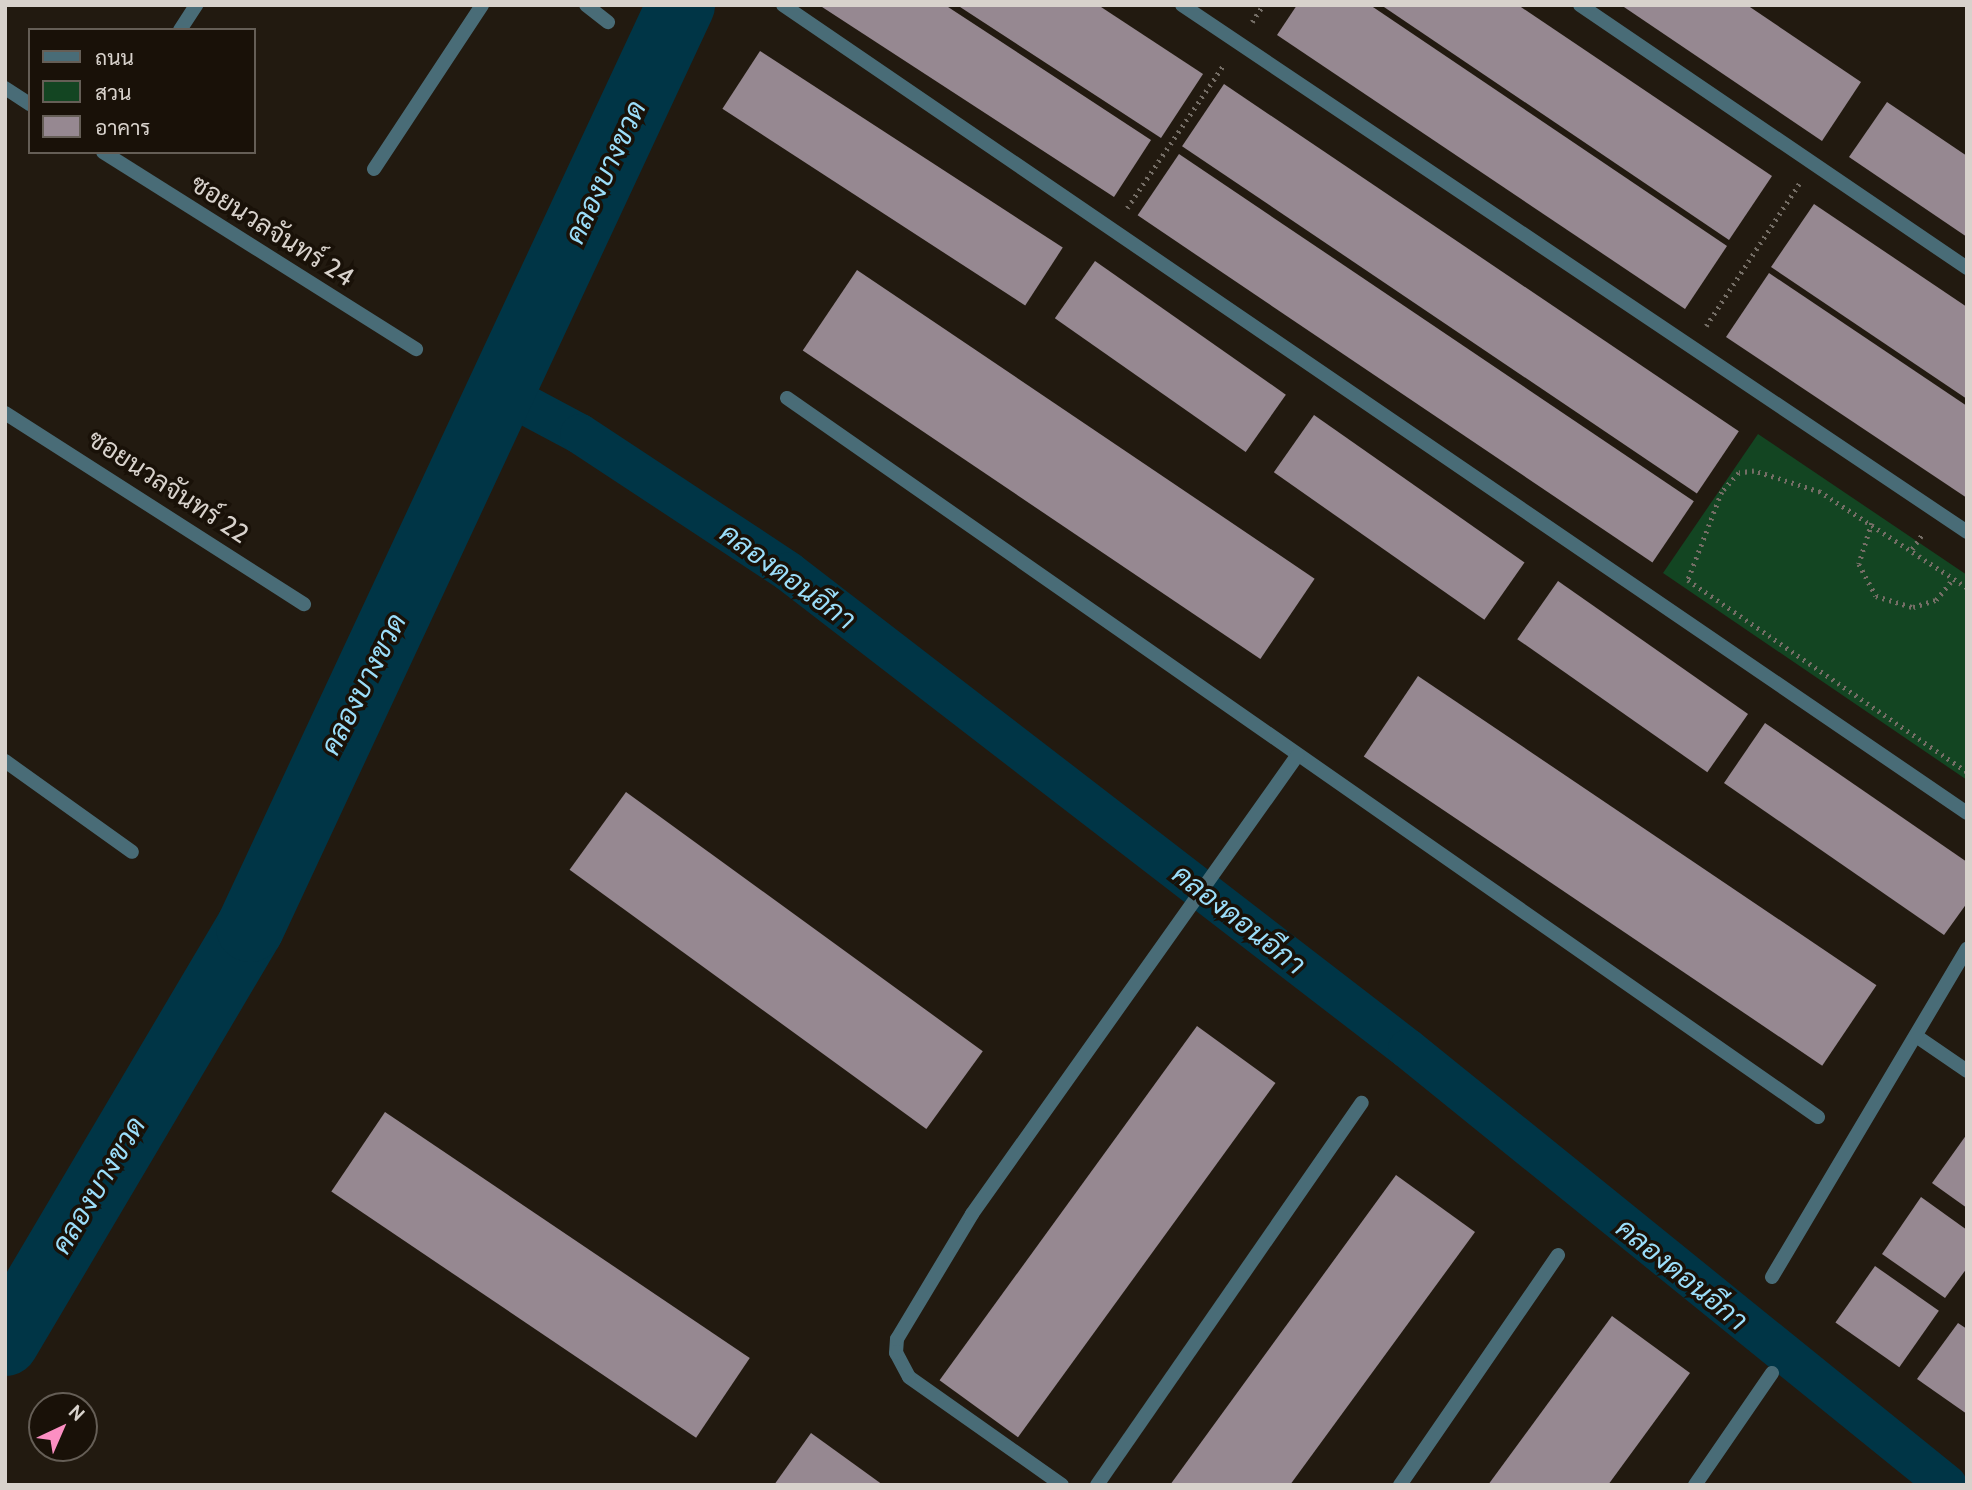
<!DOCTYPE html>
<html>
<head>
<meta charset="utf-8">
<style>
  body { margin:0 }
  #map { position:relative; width:1972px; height:1490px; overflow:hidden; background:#221a10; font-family:Cabin,Sarabun,sans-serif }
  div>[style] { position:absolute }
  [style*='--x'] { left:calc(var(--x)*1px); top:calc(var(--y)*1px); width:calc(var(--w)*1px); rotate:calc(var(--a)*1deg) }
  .green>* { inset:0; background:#134522 }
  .canal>* { height:40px; margin:-20px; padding:0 20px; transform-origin:20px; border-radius:20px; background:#003546 }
  .river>* { height:68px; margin:-34px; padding:0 34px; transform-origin:34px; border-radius:34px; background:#003546 }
  .building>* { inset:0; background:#968891; transform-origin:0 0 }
  .path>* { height:4.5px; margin-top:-2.25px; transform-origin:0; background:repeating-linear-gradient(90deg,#756e66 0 2px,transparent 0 7px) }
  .service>* { height:14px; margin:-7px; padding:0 7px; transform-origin:7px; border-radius:7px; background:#496c77 }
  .minor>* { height:14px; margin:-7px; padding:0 7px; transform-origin:7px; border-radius:7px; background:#496c77 }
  span { translate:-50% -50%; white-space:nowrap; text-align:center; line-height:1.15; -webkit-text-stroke:7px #191108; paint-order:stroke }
  .street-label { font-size:26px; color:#d8d2cc }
  .water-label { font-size:28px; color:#9bddf9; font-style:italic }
  .frame { position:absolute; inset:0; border:7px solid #d8d2cc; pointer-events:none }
  .legend { position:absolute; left:28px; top:28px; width:228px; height:126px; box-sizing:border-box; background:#191108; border:2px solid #655e56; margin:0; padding:9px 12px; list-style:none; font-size:21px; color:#d8d2cc }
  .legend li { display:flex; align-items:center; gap:14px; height:35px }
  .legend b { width:35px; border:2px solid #655e56 }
  .north { position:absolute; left:28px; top:1392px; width:70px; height:70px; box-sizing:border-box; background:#191108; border:2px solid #655e56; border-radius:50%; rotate:44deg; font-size:19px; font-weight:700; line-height:28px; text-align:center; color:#d8d2cc }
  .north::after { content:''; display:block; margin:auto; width:24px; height:32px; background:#fc8fc3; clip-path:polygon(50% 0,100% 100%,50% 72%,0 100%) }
</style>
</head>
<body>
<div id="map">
  <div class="green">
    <i style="clip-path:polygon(1758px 434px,1967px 575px,1967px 780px,1663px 573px)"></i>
  </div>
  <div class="canal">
    <i style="--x:503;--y:393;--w:87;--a:28"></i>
    <i style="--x:580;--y:434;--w:250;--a:33.4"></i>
    <i style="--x:789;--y:572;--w:781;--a:37.62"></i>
    <i style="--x:1408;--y:1049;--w:693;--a:38.97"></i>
  </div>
  <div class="river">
    <i style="--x:5;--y:1342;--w:481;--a:-59.4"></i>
    <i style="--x:250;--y:928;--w:1019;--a:-64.97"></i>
  </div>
  <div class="building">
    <i style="clip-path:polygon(819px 5px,945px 5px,1151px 140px,1114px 197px)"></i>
    <i style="clip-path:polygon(957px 5px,1098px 5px,1203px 74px,1161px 138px)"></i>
    <i style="clip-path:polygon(1297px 5px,1370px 5px,1727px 246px,1685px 309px,1277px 35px)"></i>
    <i style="clip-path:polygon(1381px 5px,1518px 5px,1772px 176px,1729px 240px)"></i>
    <i style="clip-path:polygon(1621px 5px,1747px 5px,1861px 82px,1822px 141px)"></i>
    <i style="left:760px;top:51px;width:361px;height:69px;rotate:33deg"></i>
    <i style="left:1224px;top:84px;width:621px;height:75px;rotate:34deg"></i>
    <i style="clip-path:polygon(1887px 102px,1967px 156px,1967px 237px,1849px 157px)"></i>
    <i style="left:1179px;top:154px;width:621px;height:74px;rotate:34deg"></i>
    <i style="clip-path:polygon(1814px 204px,1967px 307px,1967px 399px,1771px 267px)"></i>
    <i style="left:1095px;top:261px;width:233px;height:70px;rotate:35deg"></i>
    <i style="left:857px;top:270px;width:552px;height:97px;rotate:34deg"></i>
    <i style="clip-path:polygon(1769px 273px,1967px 406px,1967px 498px,1726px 337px)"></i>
    <i style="left:1314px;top:415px;width:257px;height:70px;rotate:35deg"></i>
    <i style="left:1558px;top:581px;width:232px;height:71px;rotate:35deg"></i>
    <i style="left:1418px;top:676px;width:553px;height:97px;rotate:34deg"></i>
    <i style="clip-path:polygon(1765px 723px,1967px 862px,1967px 903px,1944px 935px,1724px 783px)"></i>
    <i style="left:626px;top:792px;width:441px;height:96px;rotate:36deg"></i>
    <i style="left:1197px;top:1026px;width:97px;height:438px;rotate:36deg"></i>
    <i style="left:385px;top:1112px;width:440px;height:96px;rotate:34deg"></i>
    <i style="clip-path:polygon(1967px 1134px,1967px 1208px,1932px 1183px)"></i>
    <i style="clip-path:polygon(1396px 1175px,1475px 1232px,1290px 1485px,1170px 1485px)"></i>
    <i style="clip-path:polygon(1921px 1197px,1967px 1230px,1967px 1268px,1945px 1298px,1882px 1254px)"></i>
    <i style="left:1875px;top:1266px;width:78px;height:69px;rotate:35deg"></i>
    <i style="clip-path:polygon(1612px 1316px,1690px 1373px,1608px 1485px,1488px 1485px)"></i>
    <i style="clip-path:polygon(1958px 1323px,1967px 1329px,1967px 1414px,1917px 1379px)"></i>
    <i style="clip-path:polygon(811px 1433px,883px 1485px,774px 1485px)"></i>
  </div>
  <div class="path">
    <i style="--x:1252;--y:22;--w:20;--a:-57"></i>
    <i style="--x:1127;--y:208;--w:174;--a:-56"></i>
    <i style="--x:1706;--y:326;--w:170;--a:-56.8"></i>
    <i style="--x:1872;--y:523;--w:43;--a:107.6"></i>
    <i style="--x:1859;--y:564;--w:36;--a:62"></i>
    <i style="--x:1876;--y:596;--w:39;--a:17"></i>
    <i style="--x:1913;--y:607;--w:24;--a:-17"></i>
    <i style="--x:1936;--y:600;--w:27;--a:-51"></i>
    <i style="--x:1912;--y:549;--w:19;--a:-55"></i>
    <i style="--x:1967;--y:588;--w:176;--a:-146.9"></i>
    <i style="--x:1820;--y:492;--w:69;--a:-162.3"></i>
    <i style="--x:1754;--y:471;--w:15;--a:172"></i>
    <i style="--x:1739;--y:473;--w:25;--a:132"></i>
    <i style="--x:1722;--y:492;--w:94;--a:111.1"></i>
    <i style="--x:1688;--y:580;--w:339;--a:34.5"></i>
  </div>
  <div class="service">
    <i style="--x:787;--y:398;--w:1257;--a:34.89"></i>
    <i style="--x:1062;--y:1485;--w:187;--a:-144.8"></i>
    <i style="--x:909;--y:1377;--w:27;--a:-118"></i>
    <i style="--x:896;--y:1353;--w:14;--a:-86"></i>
    <i style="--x:897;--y:1339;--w:146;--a:-59"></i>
    <i style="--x:972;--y:1214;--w:562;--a:-54.64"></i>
    <i style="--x:1097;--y:1485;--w:465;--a:-55.3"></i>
    <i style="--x:1400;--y:1485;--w:279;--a:-55.5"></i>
    <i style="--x:1695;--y:1485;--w:136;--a:-55.5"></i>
  </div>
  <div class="minor">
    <i style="--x:586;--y:5;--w:28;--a:38"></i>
    <i style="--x:783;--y:5;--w:1433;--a:34.31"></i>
    <i style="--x:1182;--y:5;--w:945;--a:33.87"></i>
    <i style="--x:1580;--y:5;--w:468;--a:34.2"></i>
    <i style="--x:180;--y:30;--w:30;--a:-57"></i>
    <i style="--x:5;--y:88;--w:30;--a:33"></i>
    <i style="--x:103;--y:152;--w:370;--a:32.2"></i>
    <i style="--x:374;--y:169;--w:196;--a:-56.6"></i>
    <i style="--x:5;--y:413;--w:355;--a:32.6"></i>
    <i style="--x:5;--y:761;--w:156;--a:35.6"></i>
    <i style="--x:1919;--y:1038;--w:58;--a:34.5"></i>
    <i style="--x:1772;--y:1277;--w:382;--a:-59.3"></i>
  </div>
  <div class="street-label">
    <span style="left:272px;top:231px;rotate:32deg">ซอยนวลจันทร์ 24</span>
    <span style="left:168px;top:487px;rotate:33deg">ซอยนวลจันทร์ 22</span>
  </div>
  <div class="water-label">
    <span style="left:605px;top:172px;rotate:-65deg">คลองบางขวด</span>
    <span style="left:788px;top:576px;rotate:36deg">คลองดอนอีกา</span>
    <span style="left:363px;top:684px;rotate:-63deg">คลองบางขวด</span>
    <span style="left:1239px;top:919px;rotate:38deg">คลองดอนอีกา</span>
    <span style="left:98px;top:1185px;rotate:-59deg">คลองบางขวด</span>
    <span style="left:1682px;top:1274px;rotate:39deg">คลองดอนอีกา</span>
  </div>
  <div class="frame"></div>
  <ul class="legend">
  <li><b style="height:9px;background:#496c77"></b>ถนน</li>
  <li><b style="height:19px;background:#134522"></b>สวน</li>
  <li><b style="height:19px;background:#968891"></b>อาคาร</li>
  </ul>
  <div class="north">N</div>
</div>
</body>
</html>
